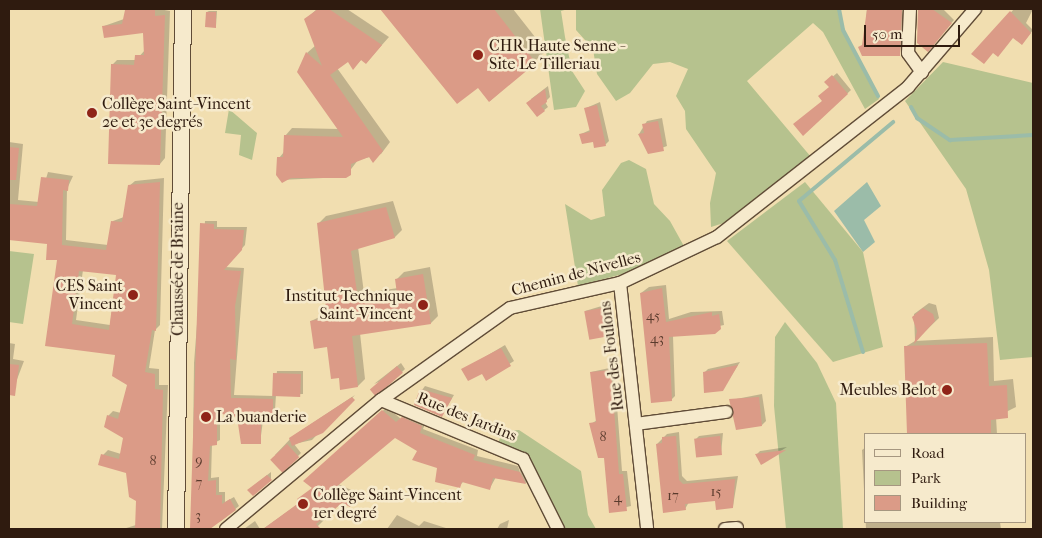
<!DOCTYPE html>
<html>
<head>
<meta charset="utf-8">
<style>
  body { margin:0 }
  #map { position:relative; width:1042px; height:538px; overflow:hidden; background:#f1deb0; font-family:"IM FELL French Canon",serif }
  div>[style] { position:absolute }
  [style*='--x'] { left:calc(var(--x)*1px); top:calc(var(--y)*1px); width:calc(var(--w)*1px); rotate:calc(var(--a)*1deg) }
  .green>* { inset:0; background:#b6c28e }
  .water>* { inset:0; background:#9bbca9 }
  .shadow>* { inset:0; background:#0003 }
  .stream>* { height:4px; margin:-2px; padding:0 2px; transform-origin:2px; border-radius:2px; background:#9bbca9 }
  .building>* { inset:0; background:#db9b87; transform-origin:0 0 }
  .roads { filter:drop-shadow(1px 0 #604c37) drop-shadow(-1px 0 #604c37) drop-shadow(0 1px #604c37) drop-shadow(0 -1px #604c37) }
  .minor>* { height:12px; margin:-6px; padding:0 6px; transform-origin:6px; border-radius:6px; background:#f6eacc }
  .tertiary>* { height:16px; margin:-8px; padding:0 8px; transform-origin:8px; border-radius:8px; background:#f6eacc }
  .dots>* { width:14px; height:14px; translate:-50% -50%; box-sizing:border-box; border:2px solid #f6eacc; border-radius:50% }
  span { translate:-50% -50%; white-space:nowrap; text-align:center; line-height:1.15; -webkit-text-stroke:5px #f6eacc; paint-order:stroke }
  .number-label { font-size:14px; color:#5a3b2d }
  .number-label span { -webkit-text-stroke-width:0 }
  .poi-label { font-size:16px; color:#2f1b0f }
  .left { translate:0 -50%; text-align:left }
  .right { translate:-100% -50%; text-align:right }
  .street-label { font-size:16px; color:#2f1b0f }
  .frame { position:absolute; inset:0; border:10px solid #2f1b0f; pointer-events:none }
  .legend { position:absolute; left:864px; top:433px; width:162px; height:90px; box-sizing:border-box; background:#f6eacc; border:1px solid #a69780; margin:0; padding:6px 9px; list-style:none; font-size:15px; color:#2f1b0f }
  .legend li { display:flex; align-items:center; gap:10px; height:25px }
  .legend b { width:25px; border:1px solid #a69780 }
  .scale { position:absolute; left:864px; top:25px; width:96px; height:22px; box-sizing:border-box; border:2px solid #2f1b0f; border-top:0; padding-left:6px; font-size:15px; line-height:18px; white-space:nowrap; color:#2f1b0f; -webkit-text-stroke:4px #f6eacc; paint-order:stroke }
</style>
</head>
<body>
<div id="map">
  <div class="green">
    <i style="clip-path:polygon(540px 9px,568px 9px,561px 11px,565px 37px,572px 71px,585px 91px,576px 107px,554px 110px)"></i>
    <i style="clip-path:polygon(576px 9px,839px 9px,843px 30px,879px 99px,865px 109px,823px 32px,813px 23px,747px 81px,811px 157px,727px 222px,711px 227px,710px 203px,716px 173px,686px 129px,685px 111px,676px 96px,688px 69px,670px 62px,653px 64px,630px 93px,616px 101px,597px 74px,593px 49px,576px 30px)"></i>
    <i style="clip-path:polygon(943px 62px,1033px 83px,1033px 357px,1000px 360px,989px 270px,966px 189px,905px 101px)"></i>
    <i style="clip-path:polygon(229px 109px,257px 133px,252px 160px,239px 155px,241px 135px,225px 133px)"></i>
    <i style="clip-path:polygon(629px 160px,646px 169px,654px 204px,670px 221px,685px 248px,645px 268px,578px 286px,565px 204px,591px 220px,605px 216px,602px 190px,621px 163px)"></i>
    <i style="clip-path:polygon(805px 182px,863px 252px,883px 347px,833px 362px,727px 241px)"></i>
    <i style="clip-path:polygon(9px 251px,34px 254px,23px 324px,9px 322px)"></i>
    <i style="clip-path:polygon(785px 322px,817px 363px,836px 403px,843px 529px,786px 529px,774px 406px,775px 337px)"></i>
    <i style="clip-path:polygon(519px 430px,581px 471px,588px 515px,596px 529px,562px 529px,533px 465px,498px 443px,503px 431px)"></i>
  </div>
  <div class="water">
    <i style="clip-path:polygon(867px 182px,881px 206px,864px 220px,875px 242px,863px 252px,834px 211px)"></i>
  </div>
  <div class="shadow">
    <i style="clip-path:polygon(159px 9px,170px 11px,165px 158px,160px 164px,112px 65px,117px 60px,136px 60px,145px 50px,144px 31px,104px 26px,124px 19px,128px 9px)"></i>
    <i style="clip-path:polygon(317px 9px,347px 9px,389px 37px,366px 63px,362px 59px,353px 68px,348px 60px,337px 68px,390px 142px,381px 154px,358px 160px,345px 177px,280px 180px,279px 158px,284px 152px,285px 136px,292px 128px,339px 129px,307px 53px,316px 45px,306px 19px)"></i>
    <i style="clip-path:polygon(383px 9px,513px 9px,546px 51px,490px 101px,478px 86px,458px 102px)"></i>
    <i style="clip-path:polygon(867px 9px,907px 9px,900px 53px,864px 44px)"></i>
    <i style="clip-path:polygon(919px 9px,943px 9px,954px 20px,930px 47px,918px 43px)"></i>
    <i style="clip-path:polygon(1014px 9px,1033px 9px,1026px 23px,1033px 30px,1025px 40px,1013px 37px,993px 52px,973px 54px)"></i>
    <i style="clip-path:polygon(209px 11px,217px 11px,216px 26px,207px 12px)"></i>
    <i style="clip-path:polygon(837px 73px,851px 90px,803px 135px,830px 87px,830px 79px)"></i>
    <i style="clip-path:polygon(548px 86px,550px 97px,545px 102px,548px 107px,537px 116px,531px 99px)"></i>
    <i style="clip-path:polygon(600px 102px,609px 141px,605px 145px,581px 134px,590px 130px,586px 108px)"></i>
    <i style="clip-path:polygon(662px 118px,667px 146px,648px 153px,639px 134px,647px 121px)"></i>
    <i style="clip-path:polygon(evenodd,9px 142px,23px 144px,18px 200px,39px 202px,48px 172px,73px 176px,67px 189px,66px 240px,108px 245px,113px 221px,124px 217px,129px 186px,135px 181px,164px 178px,160px 325px,155px 330px,149px 368px,159px 369px,159px 385px,168px 385px,162px 529px,123px 529px,136px 525px,138px 500px,127px 472px,103px 455px,108px 450px,121px 454px,124px 438px,108px 416px,113px 411px,121px 413px,128px 384px,116px 354px,46px 345px,58px 259px,49px 243px,9px 238px,9px 142px,83px 270px,117px 274px,110px 325px,76px 320px,83px 270px)"></i>
    <i style="clip-path:polygon(393px 201px,402px 230px,395px 237px,358px 247px,364px 293px,398px 288px,396px 280px,404px 272px,430px 267px,438px 316px,431px 323px,360px 333px,365px 379px,358px 386px,340px 376px,328px 346px,311px 321px,328px 313px,319px 223px,326px 216px)"></i>
    <i style="clip-path:polygon(205px 221px,217px 221px,217px 227px,247px 227px,245px 245px,225px 267px,244px 268px,234px 395px,274px 396px,277px 371px,303px 371px,303px 394px,276px 395px,275px 410px,264px 413px,260px 443px,238px 415px,220px 412px,220px 440px,212px 444px,211px 478px,219px 477px,219px 492px,225px 492px,225px 502px,234px 497px,239px 506px,221px 521px,192px 529px,194px 363px)"></i>
    <i style="clip-path:polygon(666px 285px,669px 319px,691px 312px,722px 311px,724px 325px,673px 336px,675px 396px,671px 400px,641px 293px,649px 287px)"></i>
    <i style="clip-path:polygon(929px 303px,936px 305px,939px 318px,915px 341px,993px 337px,994px 381px,1013px 379px,1016px 407px,996px 417px,997px 434px,908px 434px,905px 347px,915px 341px,914px 314px)"></i>
    <i style="clip-path:polygon(605px 305px,610px 332px,606px 335px,585px 311px)"></i>
    <i style="clip-path:polygon(9px 343px,15px 344px,13px 359px,24px 361px,16px 382px,9px 382px)"></i>
    <i style="clip-path:polygon(505px 345px,514px 361px,486px 379px,482px 373px,463px 370px)"></i>
    <i style="clip-path:polygon(740px 362px,722px 390px,704px 373px,708px 369px)"></i>
    <i style="clip-path:polygon(401px 363px,405px 369px,402px 372px,374px 384px)"></i>
    <i style="clip-path:polygon(614px 367px,622px 471px,627px 471px,631px 506px,610px 511px,605px 456px,591px 424px,597px 420px,591px 372px)"></i>
    <i style="clip-path:polygon(425px 386px,454px 395px,442px 415px,422px 390px)"></i>
    <i style="clip-path:polygon(762px 394px,766px 421px,762px 425px,731px 400px)"></i>
    <i style="clip-path:polygon(355px 395px,312px 440px,294px 444px,301px 453px,298px 456px,275px 455px,293px 436px)"></i>
    <i style="clip-path:polygon(387px 407px,401px 419px,407px 414px,426px 422px,423px 429px,478px 450px,477px 456px,518px 466px,522px 479px,519px 467px,524px 468px,530px 479px,526px 483px,496px 477px,490px 488px,464px 481px,459px 486px,419px 450px,395px 436px,338px 484px,358px 493px,350px 506px,342px 502px,315px 529px,263px 529px,301px 502px,313px 487px,305px 481px)"></i>
    <i style="clip-path:polygon(679px 432px,682px 476px,687px 481px,738px 476px,733px 506px,716px 500px,689px 502px,685px 509px,657px 444px,667px 434px)"></i>
    <i style="clip-path:polygon(723px 433px,721px 454px,696px 439px,699px 436px)"></i>
    <i style="clip-path:polygon(787px 447px,761px 463px,756px 455px,760px 451px)"></i>
    <i style="clip-path:polygon(866px 447px,866px 522px,1000px 522px,1001px 529px,866px 529px,862px 450px)"></i>
    <i style="clip-path:polygon(271px 472px,271px 479px,253px 486px)"></i>
    <i style="clip-path:polygon(397px 515px,419px 526px,424px 521px,449px 529px,387px 529px)"></i>
    <i style="clip-path:polygon(509px 520px,507px 529px,497px 529px,500px 524px)"></i>
    <i style="clip-path:polygon(255px 521px,260px 529px,244px 529px)"></i>
  </div>
  <div class="stream">
    <i style="--x:839;--y:9;--w:21;--a:79"></i>
    <i style="--x:843;--y:30;--w:75;--a:62.1"></i>
    <i style="--x:911;--y:107;--w:13;--a:61"></i>
    <i style="--x:917;--y:118;--w:40;--a:34"></i>
    <i style="--x:950;--y:140;--w:83;--a:-3.4"></i>
    <i style="--x:863;--y:352;--w:96;--a:-106.9"></i>
    <i style="--x:835;--y:260;--w:69;--a:-121.4"></i>
    <i style="--x:799;--y:201;--w:123;--a:-40"></i>
  </div>
  <div class="building">
    <i style="clip-path:polygon(155px 9px,155px 16px,165px 15px,160px 165px,108px 164px,111px 64px,134px 65px,135px 55px,144px 55px,143px 33px,104px 38px,102px 26px,122px 24px,125px 10px)"></i>
    <i style="clip-path:polygon(318px 9px,329px 9px,382px 45px,366px 64px,361px 60px,353px 70px,348px 62px,330px 75px,383px 151px,373px 163px,369px 157px,351px 164px,351px 175px,346px 178px,291px 178px,282px 183px,276px 175px,277px 157px,283px 157px,284px 135px,343px 137px,297px 72px,306px 52px,322px 66px,304px 19px)"></i>
    <i style="clip-path:polygon(380px 9px,494px 9px,536px 63px,489px 102px,478px 88px,457px 104px)"></i>
    <i style="clip-path:polygon(867px 9px,902px 9px,900px 56px,862px 56px,858px 47px,862px 45px)"></i>
    <i style="clip-path:polygon(918px 9px,932px 9px,952px 23px,928px 52px,917px 43px)"></i>
    <i style="clip-path:polygon(1010px 11px,1031px 33px,1022px 45px,1013px 38px,998px 57px,993px 53px,984px 64px,971px 54px)"></i>
    <i style="clip-path:polygon(206px 12px,216px 12px,216px 28px,205px 27px)"></i>
    <i style="clip-path:polygon(832px 75px,848px 94px,803px 136px,793px 124px,822px 101px,818px 96px,829px 87px,824px 82px)"></i>
    <i style="clip-path:polygon(545px 89px,547px 102px,541px 106px,545px 111px,537px 117px,526px 103px)"></i>
    <i style="clip-path:polygon(597px 105px,606px 146px,594px 148px,593px 142px,582px 144px,579px 134px,590px 132px,584px 108px)"></i>
    <i style="clip-path:polygon(658px 121px,664px 151px,648px 154px,638px 134px,644px 133px,642px 124px)"></i>
    <i style="clip-path:polygon(9px 147px,19px 148px,16px 180px,9px 180px)"></i>
    <i style="clip-path:polygon(evenodd,41px 177px,69px 180px,68px 191px,63px 190px,62px 245px,106px 250px,111px 221px,122px 222px,128px 185px,160px 182px,156px 331px,152px 330px,145px 372px,155px 374px,155px 389px,163px 390px,160px 529px,135px 529px,136px 501px,129px 497px,126px 473px,98px 465px,101px 454px,119px 459px,123px 438px,104px 427px,107px 415px,118px 419px,127px 385px,112px 376px,115px 355px,45px 346px,57px 260px,46px 260px,47px 244px,9px 240px,9px 204px,37px 206px,41px 177px,79px 271px,116px 275px,109px 330px,72px 324px,79px 271px)"></i>
    <i style="clip-path:polygon(386px 207px,395px 238px,351px 251px,358px 299px,397px 294px,395px 279px,423px 274px,431px 324px,352px 336px,358px 387px,340px 390px,339px 378px,331px 379px,327px 347px,314px 349px,310px 321px,327px 318px,317px 223px)"></i>
    <i style="clip-path:polygon(200px 223px,214px 224px,214px 229px,244px 230px,242px 250px,224px 270px,241px 271px,235px 306px,236px 360px,230px 359px,231px 398px,273px 399px,273px 415px,261px 414px,261px 444px,241px 444px,237px 417px,217px 413px,217px 445px,210px 446px,208px 481px,216px 480px,216px 495px,222px 495px,222px 504px,230px 499px,236px 510px,210px 529px,190px 529px)"></i>
    <i style="clip-path:polygon(662px 288px,666px 322px,712px 312px,712px 316px,719px 314px,721px 329px,715px 334px,669px 337px,672px 401px,651px 403px,640px 293px)"></i>
    <i style="left:602px;top:308px;width:29px;height:18px;rotate:80deg"></i>
    <i style="clip-path:polygon(923px 308px,933px 314px,935px 321px,914px 344px,917px 331px,912px 317px)"></i>
    <i style="clip-path:polygon(987px 343px,989px 386px,1007px 385px,1008px 418px,991px 420px,991px 434px,907px 434px,904px 346px)"></i>
    <i style="clip-path:polygon(501px 348px,511px 366px,486px 381px,482px 374px,468px 381px,461px 369px)"></i>
    <i style="clip-path:polygon(9px 364px,19px 365px,15px 396px,9px 395px)"></i>
    <i style="clip-path:polygon(738px 365px,723px 391px,704px 393px,703px 372px)"></i>
    <i style="left:397px;top:366px;width:9px;height:36px;rotate:49deg"></i>
    <i style="clip-path:polygon(611px 370px,619px 474px,623px 474px,627px 511px,609px 513px,604px 458px,598px 458px,589px 423px,596px 422px,590px 372px)"></i>
    <i style="left:273px;top:373px;width:28px;height:23px;rotate:2deg"></i>
    <i style="clip-path:polygon(420px 389px,452px 398px,442px 417px,414px 405px)"></i>
    <i style="clip-path:polygon(352px 397px,355px 400px,323px 433px,292px 446px,289px 438px)"></i>
    <i style="clip-path:polygon(759px 397px,762px 426px,736px 430px,729px 399px)"></i>
    <i style="clip-path:polygon(382px 410px,396px 422px,402px 417px,422px 426px,420px 433px,475px 455px,473px 460px,520px 472px,526px 484px,493px 478px,490px 490px,462px 482px,460px 488px,435px 482px,437px 468px,412px 460px,417px 451px,395px 438px,335px 488px,355px 498px,350px 507px,342px 503px,316px 524px,321px 529px,263px 529px,300px 502px,297px 499px,312px 488px,303px 481px)"></i>
    <i style="clip-path:polygon(676px 436px,679px 480px,683px 484px,735px 479px,733px 508px,716px 510px,715px 501px,685px 504px,686px 510px,663px 513px,656px 444px,662px 443px,662px 437px)"></i>
    <i style="left:720px;top:436px;width:19px;height:26px;rotate:84deg"></i>
    <i style="left:287px;top:444px;width:18px;height:23px;rotate:47deg"></i>
    <i style="clip-path:polygon(786px 450px,761px 465px,755px 454px)"></i>
    <i style="clip-path:polygon(267px 475px,272px 480px,253px 496px,247px 490px)"></i>
  </div>
  <div class="roads">
    <div class="minor">
      <i style="--x:910;--y:9;--w:44;--a:92.6"></i>
      <i style="--x:908;--y:53;--w:24;--a:54"></i>
      <i style="--x:620;--y:283;--w:247;--a:83.7"></i>
      <i style="--x:381;--y:400;--w:154;--a:22.6"></i>
      <i style="--x:523;--y:459;--w:78;--a:63.4"></i>
      <i style="--x:636;--y:424;--w:91;--a:-7.6"></i>
      <i style="--x:226;--y:529;--w:202;--a:-39.8"></i>
      <i style="--x:381;--y:400;--w:158;--a:-35.5"></i>
      <i style="--x:510;--y:308;--w:113;--a:-12.8"></i>
      <i style="--x:620;--y:283;--w:107;--a:-25.4"></i>
      <i style="--x:717;--y:237;--w:243;--a:-38.1"></i>
      <i style="--x:908;--y:87;--w:103;--a:-49.3"></i>
      <i style="--x:725;--y:529;--w:12;--a:-5"></i>
    </div>
    <div class="tertiary">
      <i style="--x:176;--y:529;--w:520;--a:-89.23"></i>
    </div>
  </div>
  <div class="dots">
    <i style="left:478px;top:55px;background:#8f2418"></i>
    <i style="left:92px;top:113px;background:#8f2418"></i>
    <i style="left:133px;top:295px;background:#8f2418"></i>
    <i style="left:423px;top:305px;background:#8f2418"></i>
    <i style="left:947px;top:390px;background:#8f2418"></i>
    <i style="left:206px;top:417px;background:#8f2418"></i>
    <i style="left:303px;top:504px;background:#8f2418"></i>
  </div>
  <div class="number-label">
    <span style="left:653px;top:316px">45</span>
    <span style="left:657px;top:339px">43</span>
    <span style="left:603px;top:437px">8</span>
    <span style="left:153px;top:461px">8</span>
    <span style="left:199px;top:461px">9</span>
    <span style="left:199px;top:483px">7</span>
    <span style="left:716px;top:492px">15</span>
    <span style="left:673px;top:496px">17</span>
    <span style="left:618px;top:498px">4</span>
    <span style="left:198px;top:516px">3</span>
  </div>
  <div class="poi-label">
    <span class="left" style="left:489px;top:55px">CHR Haute Senne -<br>Site Le Tilleriau</span>
    <span class="left" style="left:102px;top:113px">Collège Saint-Vincent<br>2e et 3e degrés</span>
    <span class="right" style="left:123px;top:295px">CES Saint<br>Vincent</span>
    <span class="right" style="left:413px;top:305px">Institut Technique<br>Saint-Vincent</span>
    <span class="right" style="left:937px;top:390px">Meubles Belot</span>
    <span class="left" style="left:216px;top:417px">La buanderie</span>
    <span class="left" style="left:313px;top:504px">Collège Saint-Vincent<br>1er degré</span>
  </div>
  <div class="street-label">
    <span style="left:178px;top:269px;rotate:-90deg">Chaussée de Braine</span>
    <span style="left:576px;top:274px;rotate:-15deg">Chemin de Nivelles</span>
    <span style="left:612px;top:356px;rotate:-97deg">Rue des Foulons</span>
    <span style="left:467px;top:417px;rotate:22deg">Rue des Jardins</span>
  </div>
  <div class="frame"></div>
  <ul class="legend">
  <li><b style="height:6px;background:#f6eacc"></b>Road</li>
  <li><b style="height:14px;background:#b6c28e"></b>Park</li>
  <li><b style="height:14px;background:#db9b87"></b>Building</li>
  </ul>
  <div class="scale">50 m</div>
</div>
</body>
</html>
